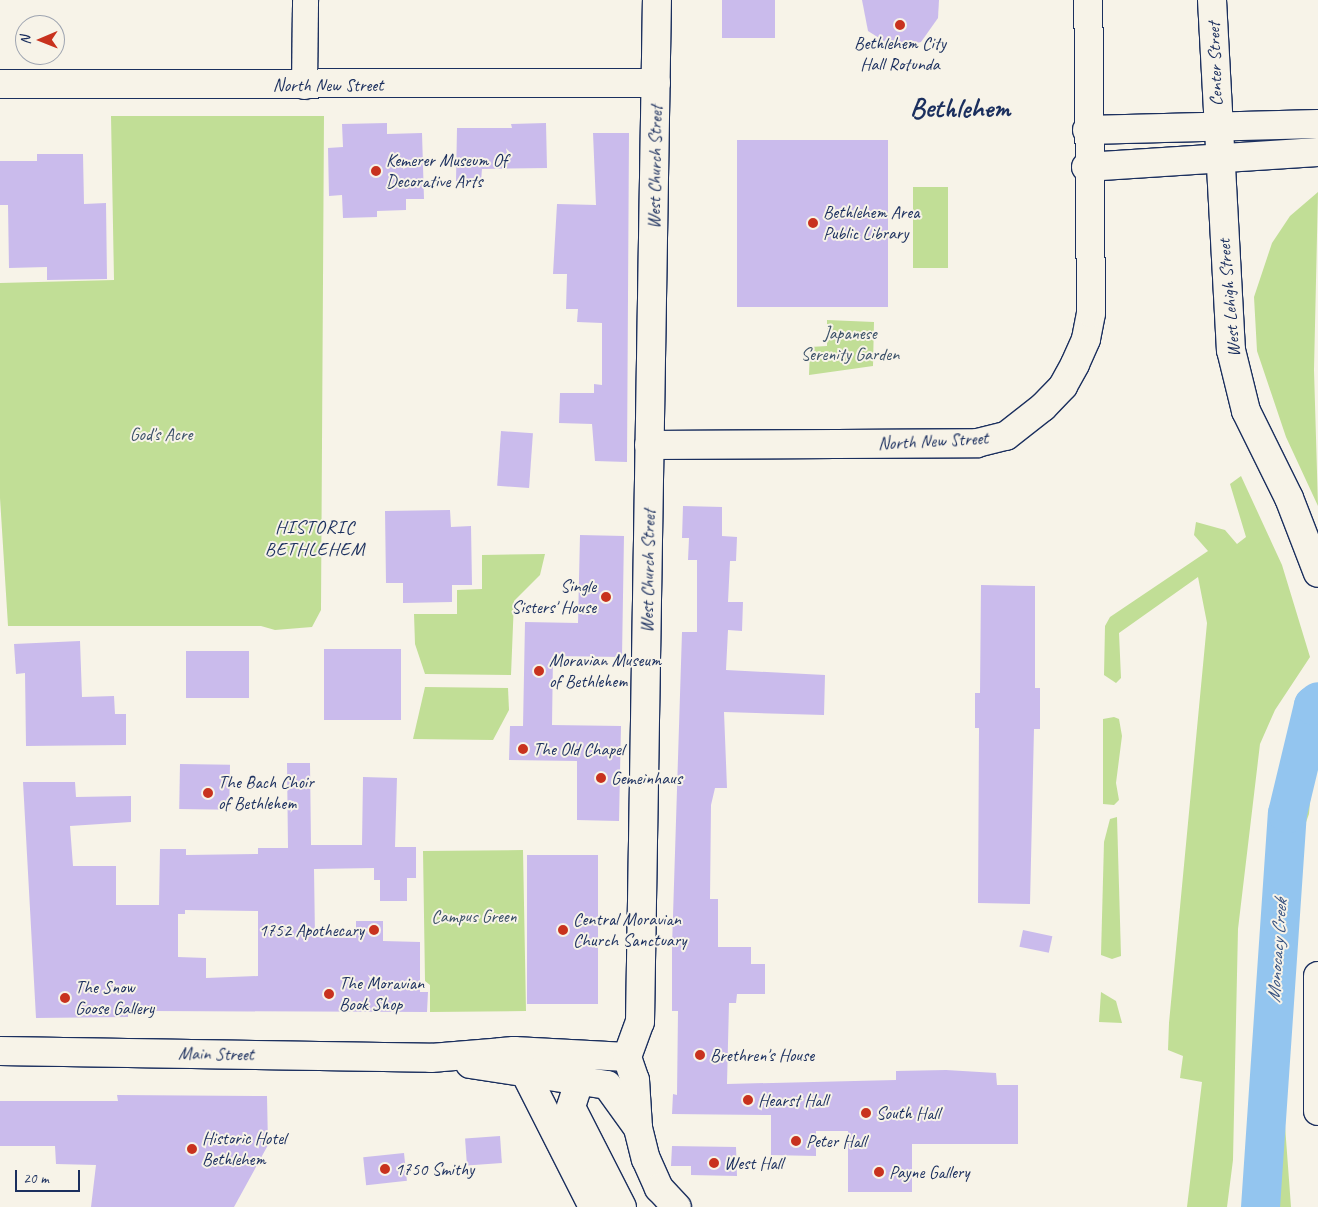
<!DOCTYPE html>
<html>
<head>
<meta charset="utf-8">
<style>
  body { margin:0 }
  #map { position:relative; width:1318px; height:1207px; overflow:hidden; background:#f7f3e8; font-family:Caveat,sans-serif }
  div>[style] { position:absolute }
  [style*='--x'] { left:calc(var(--x)*1px); top:calc(var(--y)*1px); width:calc(var(--w)*1px); rotate:calc(var(--a)*1deg) }
  .green>* { inset:0; background:#c1de96; transform-origin:0 0 }
  .river>* { height:39px; margin:-19.5px; padding:0 19.5px; transform-origin:19.5px; border-radius:19.5px; background:#93c5ef }
  .building>* { inset:0; background:#cabbec; transform-origin:0 0 }
  .roads { filter:drop-shadow(1px 0 #1b2f5e) drop-shadow(-1px 0 #1b2f5e) drop-shadow(0 1px #1b2f5e) drop-shadow(0 -1px #1b2f5e) }
  .street>* { height:25px; margin:-12.5px; padding:0 12.5px; transform-origin:12.5px; border-radius:12.5px; background:#f7f3e8 }
  .secondary>* { height:28px; margin:-14px; padding:0 14px; transform-origin:14px; border-radius:14px; background:#f7f3e8 }
  .highway>* { height:28px; margin:-14px; padding:0 14px; transform-origin:14px; border-radius:14px; background:#f7f3e8 }
  .dots>* { width:14px; height:14px; translate:-50% -50%; box-sizing:border-box; border:2px solid #f7f3e8; border-radius:50% }
  span { translate:-50% -50%; white-space:nowrap; text-align:center; line-height:1.15; -webkit-text-stroke:4px #f7f3e8; paint-order:stroke }
  .poi-label { font-size:18px; color:#1b2f5e }
  .left { translate:0 -50%; text-align:left }
  .right { translate:-100% -50%; text-align:right }
  .street-label { font-size:18px; color:#1b2f5e }
  .park-label { font-size:18px; color:#3c5269 }
  .neighbourhood-label { font-size:19px; color:#1b2f5e; letter-spacing:1px }
  .water-label { font-size:19px; color:#395482; font-style:italic }
  .town-label { font-size:28px; color:#1b2f5e; font-weight:700 }
  .north { position:absolute; left:15px; top:15px; width:50px; height:50px; box-sizing:border-box; background:#f7f3e8; border:1px solid #9fa5b1; border-radius:50%; rotate:269deg; font-size:14px; font-weight:700; line-height:20px; text-align:center; color:#1b2f5e }
  .north::after { content:''; display:block; margin:auto; width:18px; height:22px; background:#c8321e; clip-path:polygon(50% 0,100% 100%,50% 72%,0 100%) }
  .scale { position:absolute; left:15px; top:1170px; width:65px; height:22px; box-sizing:border-box; border:2px solid #1b2f5e; border-top:0; padding-left:6px; font-size:15px; line-height:18px; white-space:nowrap; color:#1b2f5e; -webkit-text-stroke:4px #f7f3e8; paint-order:stroke }
</style>
</head>
<body>
<div id="map">
  <div class="green">
    <i style="clip-path:polygon(111px 116px,324px 116px,321px 610px,312px 627px,275px 630px,261px 626px,8px 626px,0 498px,0 283px,114px 280px)"></i>
    <i style="left:948px;top:187px;width:81px;height:35px;rotate:90deg"></i>
    <i style="clip-path:polygon(1318px 192px,1314px 370px,1318px 506px,1286px 437px,1257px 351px,1254px 297px,1272px 243px,1290px 216px)"></i>
    <i style="clip-path:polygon(827px 320px,874px 322px,873px 366px,809px 375px,810px 347px,827px 346px)"></i>
    <i style="clip-path:polygon(1241px 476px,1282px 565px,1310px 657px,1275px 710px,1260px 744px,1238px 929px,1233px 1160px,1227px 1207px,1187px 1207px,1202px 1082px,1180px 1078px,1183px 1056px,1168px 1050px,1169px 1023px,1207px 623px,1198px 577px,1119px 633px,1121px 678px,1116px 683px,1104px 675px,1105px 626px,1110px 617px,1208px 551px,1194px 535px,1196px 522px,1225px 530px,1237px 544px,1246px 537px,1230px 484px)"></i>
    <i style="clip-path:polygon(545px 554px,540px 575px,514px 601px,511px 675px,425px 674px,415px 644px,414px 614px,457px 614px,457px 590px,482px 589px,482px 555px)"></i>
    <i style="clip-path:polygon(425px 687px,508px 688px,509px 710px,493px 740px,413px 739px)"></i>
    <i style="clip-path:polygon(1114px 717px,1119px 719px,1122px 736px,1116px 783px,1119px 800px,1114px 805px,1103px 804px,1103px 719px)"></i>
    <i style="clip-path:polygon(1314px 754px,1309px 814px,1298px 844px,1279px 1044px,1291px 1207px,1272px 1207px,1279px 1006px,1297px 809px)"></i>
    <i style="clip-path:polygon(1117px 817px,1121px 956px,1112px 959px,1101px 955px,1104px 842px,1110px 819px)"></i>
    <i style="clip-path:polygon(523px 850px,526px 1011px,430px 1012px,430px 985px,425px 981px,423px 851px)"></i>
    <i style="clip-path:polygon(1101px 992px,1116px 1001px,1122px 1023px,1099px 1022px)"></i>
  </div>
  <div class="river">
    <i style="--x:1260;--y:1207;--w:395;--a:-86.1"></i>
    <i style="--x:1287;--y:813;--w:111;--a:-76.5"></i>
    <i style="--x:1313;--y:705;--w:6;--a:-39"></i>
  </div>
  <div class="building">
    <i style="left:722px;top:0;width:53px;height:38px"></i>
    <i style="clip-path:polygon(862px 0,939px 0,938px 18px,921px 42px,895px 48px,868px 31px)"></i>
    <i style="clip-path:polygon(387px 123px,387px 134px,422px 133px,424px 199px,406px 199px,406px 210px,377px 211px,377px 217px,343px 218px,342px 195px,329px 196px,328px 148px,343px 147px,342px 124px)"></i>
    <i style="clip-path:polygon(546px 123px,547px 168px,482px 169px,481px 181px,456px 181px,457px 128px,512px 128px,511px 124px)"></i>
    <i style="clip-path:polygon(593px 133px,629px 133px,627px 462px,595px 461px,592px 424px,559px 423px,560px 393px,594px 393px,594px 384px,602px 385px,602px 323px,577px 322px,578px 309px,566px 309px,567px 274px,553px 274px,557px 204px,596px 205px)"></i>
    <i style="left:737px;top:140px;width:151px;height:167px"></i>
    <i style="clip-path:polygon(37px 154px,83px 154px,84px 204px,106px 203px,107px 279px,47px 280px,47px 267px,9px 268px,8px 205px,0 205px,0 161px,37px 161px)"></i>
    <i style="left:501px;top:431px;width:32px;height:55px;rotate:4deg"></i>
    <i style="clip-path:polygon(683px 506px,722px 507px,722px 536px,737px 537px,736px 561px,730px 561px,728px 602px,743px 602px,742px 631px,728px 630px,726px 670px,825px 675px,824px 715px,724px 712px,727px 788px,715px 788px,711px 805px,710px 899px,718px 899px,718px 947px,751px 947px,751px 964px,765px 964px,765px 994px,737px 994px,736px 1003px,729px 1003px,727px 1084px,896px 1080px,896px 1071px,946px 1070px,996px 1073px,997px 1085px,1018px 1085px,1018px 1144px,912px 1144px,912px 1192px,848px 1192px,848px 1131px,816px 1131px,816px 1156px,771px 1155px,771px 1115px,672px 1114px,673px 1094px,677px 1095px,678px 1011px,672px 1011px,672px 947px,682px 632px,697px 632px,697px 560px,688px 560px,689px 538px,682px 538px)"></i>
    <i style="clip-path:polygon(450px 510px,451px 527px,471px 526px,472px 585px,452px 585px,452px 602px,403px 603px,403px 583px,386px 583px,385px 511px)"></i>
    <i style="clip-path:polygon(580px 535px,624px 536px,622px 657px,553px 656px,552px 725px,621px 726px,619px 821px,577px 820px,577px 761px,509px 760px,510px 726px,523px 726px,525px 622px,578px 623px)"></i>
    <i style="clip-path:polygon(981px 585px,1035px 586px,1035px 688px,1040px 688px,1040px 729px,1034px 729px,1030px 904px,978px 903px,979px 728px,975px 728px,975px 693px,980px 693px)"></i>
    <i style="clip-path:polygon(80px 641px,82px 697px,114px 696px,115px 714px,126px 714px,126px 745px,26px 746px,25px 673px,16px 674px,14px 644px)"></i>
    <i style="left:324px;top:649px;width:77px;height:71px"></i>
    <i style="left:186px;top:651px;width:63px;height:47px"></i>
    <i style="clip-path:polygon(evenodd,287px 763px,310px 763px,311px 845px,362px 845px,363px 777px,397px 778px,395px 847px,416px 847px,416px 878px,407px 878px,407px 901px,380px 901px,380px 880px,374px 880px,374px 868px,314px 869px,315px 937px,356px 938px,356px 921px,383px 921px,383px 941px,420px 942px,420px 992px,428px 992px,427px 1012px,153px 1011px,128px 1012px,128px 1017px,36px 1018px,23px 782px,75px 782px,76px 797px,131px 796px,131px 822px,70px 826px,73px 866px,116px 866px,116px 905px,159px 905px,160px 849px,186px 849px,186px 855px,258px 854px,258px 848px,288px 848px,287px 763px,185px 910px,258px 911px,258px 976px,206px 978px,206px 958px,178px 957px,178px 914px,185px 914px,185px 910px)"></i>
    <i style="left:180px;top:764px;width:50px;height:45px;rotate:1deg"></i>
    <i style="left:527px;top:855px;width:71px;height:149px"></i>
    <i style="left:1023px;top:930px;width:30px;height:17px;rotate:12deg"></i>
    <i style="clip-path:polygon(117px 1095px,267px 1096px,268px 1145px,234px 1207px,91px 1207px,96px 1165px,56px 1164px,55px 1146px,0 1146px,0 1101px,118px 1101px)"></i>
    <i style="left:500px;top:1136px;width:27px;height:35px;rotate:86deg"></i>
    <i style="clip-path:polygon(672px 1146px,736px 1147px,737px 1176px,691px 1175px,691px 1166px,671px 1166px)"></i>
    <i style="left:404px;top:1153px;width:28px;height:41px;rotate:84deg"></i>
  </div>
  <div class="roads">
    <div class="street">
      <i style="--x:304;--y:86;--w:86;--a:-89.3"></i>
    </div>
    <div class="secondary">
      <i style="--x:1212;--y:0;--w:351;--a:86.9"></i>
      <i style="--x:1231;--y:350;--w:63;--a:76.2"></i>
      <i style="--x:1246;--y:411;--w:97;--a:63.7"></i>
      <i style="--x:1289;--y:498;--w:80;--a:68.9"></i>
      <i style="--x:0;--y:84;--w:656;--a:-0.09"></i>
      <i style="--x:1087;--y:130;--w:231;--a:-1.5"></i>
      <i style="--x:1086;--y:167;--w:232;--a:-3.7"></i>
      <i style="--x:649;--y:445;--w:328;--a:-0.3"></i>
      <i style="--x:977;--y:443;--w:30;--a:-14"></i>
      <i style="--x:1006;--y:436;--w:47;--a:-38.1"></i>
      <i style="--x:1043;--y:407;--w:29;--a:-46"></i>
      <i style="--x:1063;--y:386;--w:25;--a:-61"></i>
      <i style="--x:1075;--y:364;--w:27;--a:-66"></i>
      <i style="--x:1086;--y:339;--w:26;--a:-79"></i>
      <i style="--x:1091;--y:313;--w:313;--a:-90.5"></i>
      <i style="--x:1318;--y:976;--w:135;--a:90"></i>
      <i style="--x:0;--y:1051;--w:431;--a:0.9"></i>
      <i style="--x:431;--y:1058;--w:83;--a:-4.8"></i>
      <i style="--x:514;--y:1051;--w:113;--a:3"></i>
      <i style="--x:627;--y:1057;--w:37;--a:-70"></i>
      <i style="--x:640;--y:1022;--w:1022;--a:-89.05"></i>
      <i style="--x:627;--y:1057;--w:24;--a:71"></i>
      <i style="--x:635;--y:1080;--w:48;--a:86.4"></i>
      <i style="--x:638;--y:1128;--w:32;--a:76"></i>
      <i style="--x:646;--y:1159;--w:32;--a:66"></i>
      <i style="--x:659;--y:1188;--w:26;--a:47"></i>
      <i style="--x:470;--y:1064;--w:139;--a:8.7"></i>
      <i style="--x:607;--y:1085;--w:53;--a:54.2"></i>
    </div>
    <div class="highway">
      <i style="--x:514;--y:1051;--w:175;--a:63.1"></i>
      <i style="--x:579;--y:1082;--w:26;--a:108"></i>
      <i style="--x:571;--y:1107;--w:112;--a:63"></i>
    </div>
  </div>
  <div class="dots">
    <i style="left:900px;top:25px;background:#c8321e"></i>
    <i style="left:376px;top:171px;background:#c8321e"></i>
    <i style="left:813px;top:223px;background:#c8321e"></i>
    <i style="left:606px;top:597px;background:#c8321e"></i>
    <i style="left:539px;top:671px;background:#c8321e"></i>
    <i style="left:523px;top:749px;background:#c8321e"></i>
    <i style="left:601px;top:778px;background:#c8321e"></i>
    <i style="left:208px;top:793px;background:#c8321e"></i>
    <i style="left:374px;top:930px;background:#c8321e"></i>
    <i style="left:563px;top:930px;background:#c8321e"></i>
    <i style="left:329px;top:994px;background:#c8321e"></i>
    <i style="left:65px;top:998px;background:#c8321e"></i>
    <i style="left:700px;top:1055px;background:#c8321e"></i>
    <i style="left:748px;top:1100px;background:#c8321e"></i>
    <i style="left:866px;top:1113px;background:#c8321e"></i>
    <i style="left:796px;top:1141px;background:#c8321e"></i>
    <i style="left:192px;top:1149px;background:#c8321e"></i>
    <i style="left:714px;top:1163px;background:#c8321e"></i>
    <i style="left:385px;top:1169px;background:#c8321e"></i>
    <i style="left:879px;top:1172px;background:#c8321e"></i>
  </div>
  <div class="poi-label">
    <span style="left:900px;top:54px">Bethlehem City<br>Hall Rotunda</span>
    <span class="left" style="left:386px;top:171px">Kemerer Museum Of<br>Decorative Arts</span>
    <span class="left" style="left:823px;top:223px">Bethlehem Area<br>Public Library</span>
    <span class="right" style="left:596px;top:597px">Single<br>Sisters' House</span>
    <span class="left" style="left:549px;top:671px">Moravian Museum<br>of Bethlehem</span>
    <span class="left" style="left:533px;top:749px">The Old Chapel</span>
    <span class="left" style="left:611px;top:778px">Gemeinhaus</span>
    <span class="left" style="left:218px;top:793px">The Bach Choir<br>of Bethlehem</span>
    <span class="left" style="left:573px;top:930px">Central Moravian<br>Church Sanctuary</span>
    <span class="right" style="left:364px;top:930px">1752 Apothecary</span>
    <span class="left" style="left:339px;top:994px">The Moravian<br>Book Shop</span>
    <span class="left" style="left:75px;top:998px">The Snow<br>Goose Gallery</span>
    <span class="left" style="left:710px;top:1055px">Brethren's House</span>
    <span class="left" style="left:758px;top:1100px">Hearst Hall</span>
    <span class="left" style="left:876px;top:1113px">South Hall</span>
    <span class="left" style="left:202px;top:1149px">Historic Hotel<br>Bethlehem</span>
    <span class="left" style="left:806px;top:1141px">Peter Hall</span>
    <span class="left" style="left:724px;top:1163px">West Hall</span>
    <span class="left" style="left:395px;top:1169px">1750 Smithy</span>
    <span class="left" style="left:889px;top:1172px">Payne Gallery</span>
  </div>
  <div class="street-label">
    <span style="left:1215px;top:64px;rotate:-92deg">Center Street</span>
    <span style="left:328px;top:85px">North New Street</span>
    <span style="left:655px;top:167px;rotate:-89deg">West Church Street</span>
    <span style="left:1229px;top:298px;rotate:-95deg">West Lehigh Street</span>
    <span style="left:933px;top:441px;rotate:-3deg">North New Street</span>
    <span style="left:648px;top:571px;rotate:-89deg">West Church Street</span>
    <span style="left:216px;top:1054px;rotate:1deg">Main Street</span>
  </div>
  <div class="park-label">
    <span style="left:850px;top:344px">Japanese<br>Serenity Garden</span>
    <span style="left:161px;top:434px">God's Acre</span>
    <span style="left:474px;top:916px">Campus Green</span>
  </div>
  <div class="neighbourhood-label">
    <span style="left:315px;top:539px">HISTORIC<br>BETHLEHEM</span>
  </div>
  <div class="water-label">
    <span style="left:1278px;top:951px;rotate:-86deg">Monocacy Creek</span>
  </div>
  <div class="town-label">
    <span style="left:960px;top:108px">Bethlehem</span>
  </div>
  <div class="north">N</div>
  <div class="scale">20 m</div>
</div>
</body>
</html>
